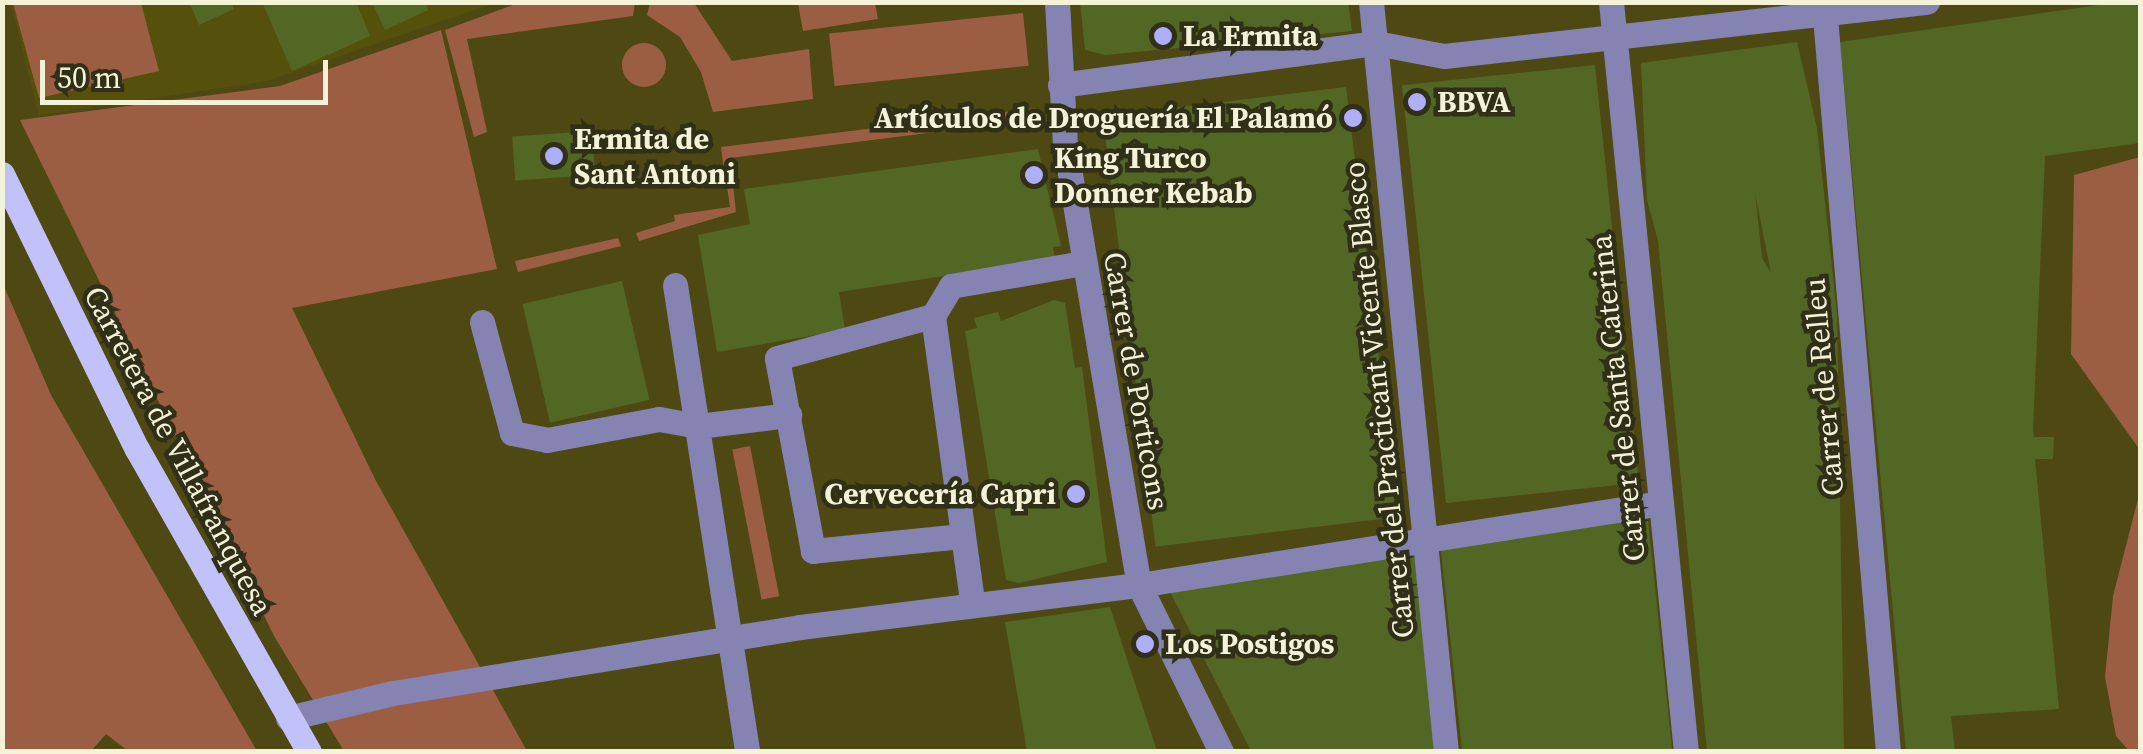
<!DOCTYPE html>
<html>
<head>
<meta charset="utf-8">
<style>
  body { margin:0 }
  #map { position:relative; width:2143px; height:754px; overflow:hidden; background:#4e4912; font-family:"Source Serif 4",serif }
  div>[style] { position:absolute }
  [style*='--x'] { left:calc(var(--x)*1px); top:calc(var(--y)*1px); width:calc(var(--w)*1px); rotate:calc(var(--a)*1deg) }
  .built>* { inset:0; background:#56500d }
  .green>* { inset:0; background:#9c5e42; transform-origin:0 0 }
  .round { border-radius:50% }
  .building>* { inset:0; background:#536725; transform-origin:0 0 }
  .minor>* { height:25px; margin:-12.5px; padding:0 12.5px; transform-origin:12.5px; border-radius:12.5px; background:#8483b2 }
  .major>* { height:25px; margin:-12.5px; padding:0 12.5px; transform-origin:12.5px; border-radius:12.5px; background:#c2c2fb }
  .dots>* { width:28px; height:28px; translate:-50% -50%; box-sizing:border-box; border:5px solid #302f18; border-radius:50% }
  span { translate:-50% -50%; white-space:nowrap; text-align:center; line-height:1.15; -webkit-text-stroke:9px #302f18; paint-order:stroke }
  .poi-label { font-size:30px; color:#f4f3d7; font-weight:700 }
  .left { translate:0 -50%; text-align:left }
  .right { translate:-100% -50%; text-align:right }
  .street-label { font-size:30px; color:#f4f3d7 }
  .frame { position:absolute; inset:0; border:5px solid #f4f3d7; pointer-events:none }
  .scale { position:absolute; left:40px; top:60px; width:288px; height:45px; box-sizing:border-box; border:5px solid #f4f3d7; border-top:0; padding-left:12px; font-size:30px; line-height:35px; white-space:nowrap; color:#f4f3d7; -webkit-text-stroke:8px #302f18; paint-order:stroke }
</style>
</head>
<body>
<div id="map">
  <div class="built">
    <i style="clip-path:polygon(11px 3px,495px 3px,267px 81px,39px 115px)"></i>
  </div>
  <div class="green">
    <i style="clip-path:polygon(521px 2px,635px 3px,633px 16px,467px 39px,487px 132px,474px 137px,445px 30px)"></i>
    <i style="clip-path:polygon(13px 3px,141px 3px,159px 71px,39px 98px)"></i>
    <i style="clip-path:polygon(650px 3px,694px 3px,732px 61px,809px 49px,813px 99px,713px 112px,701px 72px,680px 37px,647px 15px)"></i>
    <i style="clip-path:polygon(875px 3px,878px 19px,803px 31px,798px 4px)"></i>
    <i style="left:1023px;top:13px;width:53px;height:195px;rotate:84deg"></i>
    <i style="clip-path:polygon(441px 30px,497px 269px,292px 308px,376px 481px,527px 751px,344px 751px,274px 636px,20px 120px,280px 86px)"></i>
    <i class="round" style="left:622px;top:43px;width:44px;height:44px"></i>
    <i style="clip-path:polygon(1036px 108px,1037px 119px,730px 158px,736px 212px,639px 241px,636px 233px,675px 221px,674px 215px,730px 207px,726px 180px,716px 173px,724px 171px,721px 147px)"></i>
    <i style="clip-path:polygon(2140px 157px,2140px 450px,2071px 354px,2074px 175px)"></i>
    <i style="clip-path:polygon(618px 238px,621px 246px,518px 272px,515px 261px)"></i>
    <i style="clip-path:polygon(3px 284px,51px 395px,257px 751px,128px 751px,106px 734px,91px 751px,3px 751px)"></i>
    <i style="left:750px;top:446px;width:153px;height:18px;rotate:79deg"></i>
    <i style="clip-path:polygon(2140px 491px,2140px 751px,2130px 752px,2116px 736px,2105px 677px,2113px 596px)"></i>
  </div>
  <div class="building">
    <i style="clip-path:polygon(189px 2px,231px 2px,234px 9px,199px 25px)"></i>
    <i style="clip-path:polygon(262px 2px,356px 2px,370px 36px,292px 71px)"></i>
    <i style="clip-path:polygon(372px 2px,425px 2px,428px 10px,385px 30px)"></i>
    <i style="clip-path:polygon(1080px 2px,1348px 2px,1352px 31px,1105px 55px,1085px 50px)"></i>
    <i style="clip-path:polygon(2120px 2px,2140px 5px,2140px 143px,2045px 156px,2033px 429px,2034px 437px,2054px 437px,2053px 459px,2035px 459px,2059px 709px,1951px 716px,1955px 751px,1906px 751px,1840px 42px)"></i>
    <i style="clip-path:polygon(evenodd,1797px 42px,1817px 128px,1837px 314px,1844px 751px,1707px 751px,1658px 241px,1647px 200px,1641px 63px,1797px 42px,1755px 193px,1771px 273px,1762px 258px,1755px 193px)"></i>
    <i style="left:1595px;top:65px;width:420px;height:194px;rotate:84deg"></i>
    <i style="left:1346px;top:87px;width:433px;height:245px;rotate:83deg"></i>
    <i style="left:592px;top:131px;width:44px;height:80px;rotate:86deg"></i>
    <i style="clip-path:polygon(1038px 149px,1061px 246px,1053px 247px,1055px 259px,839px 292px,845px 330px,717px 352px,698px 235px,750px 224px,744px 189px)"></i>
    <i style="left:622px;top:281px;width:122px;height:102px;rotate:77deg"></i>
    <i style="clip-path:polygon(1054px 300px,1065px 303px,1075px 368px,1082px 367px,1107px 562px,1019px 583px,1006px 580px,965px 331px,977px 328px,974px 318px,998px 312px,1001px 321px)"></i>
    <i style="left:1647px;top:511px;width:241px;height:209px;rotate:84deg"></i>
    <i style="clip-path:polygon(1416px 549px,1438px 751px,1251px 751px,1167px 586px)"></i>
    <i style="clip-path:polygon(1110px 607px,1157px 751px,1027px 751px,1005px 622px)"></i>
  </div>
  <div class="minor">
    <i style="--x:1057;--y:2;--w:142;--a:86.8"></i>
    <i style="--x:1065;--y:144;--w:447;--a:80.5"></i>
    <i style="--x:1139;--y:585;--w:186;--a:63.8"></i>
    <i style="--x:1371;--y:2;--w:754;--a:84.29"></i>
    <i style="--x:1611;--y:2;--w:754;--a:84.29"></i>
    <i style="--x:1825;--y:17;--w:738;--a:85.1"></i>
    <i style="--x:1060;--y:85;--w:319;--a:-7.6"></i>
    <i style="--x:1376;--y:43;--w:69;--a:10.8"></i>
    <i style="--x:1444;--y:56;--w:486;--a:-6.4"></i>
    <i style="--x:675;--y:285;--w:473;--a:81.2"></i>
    <i style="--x:933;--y:316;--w:289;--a:82.2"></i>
    <i style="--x:482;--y:322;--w:115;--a:74.9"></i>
    <i style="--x:512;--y:433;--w:36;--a:11"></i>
    <i style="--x:547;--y:440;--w:114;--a:-10.6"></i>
    <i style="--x:659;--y:419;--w:40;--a:10"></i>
    <i style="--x:698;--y:426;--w:92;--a:-6.9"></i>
    <i style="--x:962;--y:536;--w:150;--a:174.3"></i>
    <i style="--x:813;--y:551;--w:196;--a:-100.6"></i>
    <i style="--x:777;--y:358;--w:162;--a:-15.1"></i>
    <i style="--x:933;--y:316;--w:35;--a:-59"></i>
    <i style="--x:951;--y:286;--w:134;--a:-9.9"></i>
    <i style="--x:288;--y:718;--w:108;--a:-13.4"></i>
    <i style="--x:393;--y:693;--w:412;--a:-9.2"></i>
    <i style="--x:800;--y:627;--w:342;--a:-7.1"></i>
    <i style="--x:1139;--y:585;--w:528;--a:-8.93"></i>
  </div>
  <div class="major">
    <i style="--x:2;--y:174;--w:306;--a:63.9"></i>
    <i style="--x:137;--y:449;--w:348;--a:60.4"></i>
  </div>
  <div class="dots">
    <i style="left:1163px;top:36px;background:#afaefa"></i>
    <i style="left:1417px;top:102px;background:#afaefa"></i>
    <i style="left:1353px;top:118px;background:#afaefa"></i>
    <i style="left:554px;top:156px;background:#afaefa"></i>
    <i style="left:1034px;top:175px;background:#afaefa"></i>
    <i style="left:1076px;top:494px;background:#afaefa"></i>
    <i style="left:1145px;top:644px;background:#afaefa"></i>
  </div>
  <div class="poi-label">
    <span class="left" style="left:1183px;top:36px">La Ermita</span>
    <span class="left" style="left:1437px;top:102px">BBVA</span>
    <span class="right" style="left:1333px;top:118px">Artículos de Droguería El Palamó</span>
    <span class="left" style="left:574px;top:156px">Ermita de<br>Sant Antoni</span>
    <span class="left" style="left:1054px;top:175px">King Turco<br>Donner Kebab</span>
    <span class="right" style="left:1056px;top:494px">Cervecería Capri</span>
    <span class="left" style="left:1165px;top:644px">Los Postigos</span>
  </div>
  <div class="street-label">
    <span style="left:1136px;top:381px;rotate:80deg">Carrer de Porticons</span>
    <span style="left:1824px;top:387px;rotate:-95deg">Carrer de Relleu</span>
    <span style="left:1618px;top:398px;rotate:-96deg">Carrer de Santa Caterina</span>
    <span style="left:1379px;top:400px;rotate:-96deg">Carrer del Practicant Vicente Blasco</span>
    <span style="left:178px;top:451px;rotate:62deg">Carretera de Villafranquesa</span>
  </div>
  <div class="frame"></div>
  <div class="scale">50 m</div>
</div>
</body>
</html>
